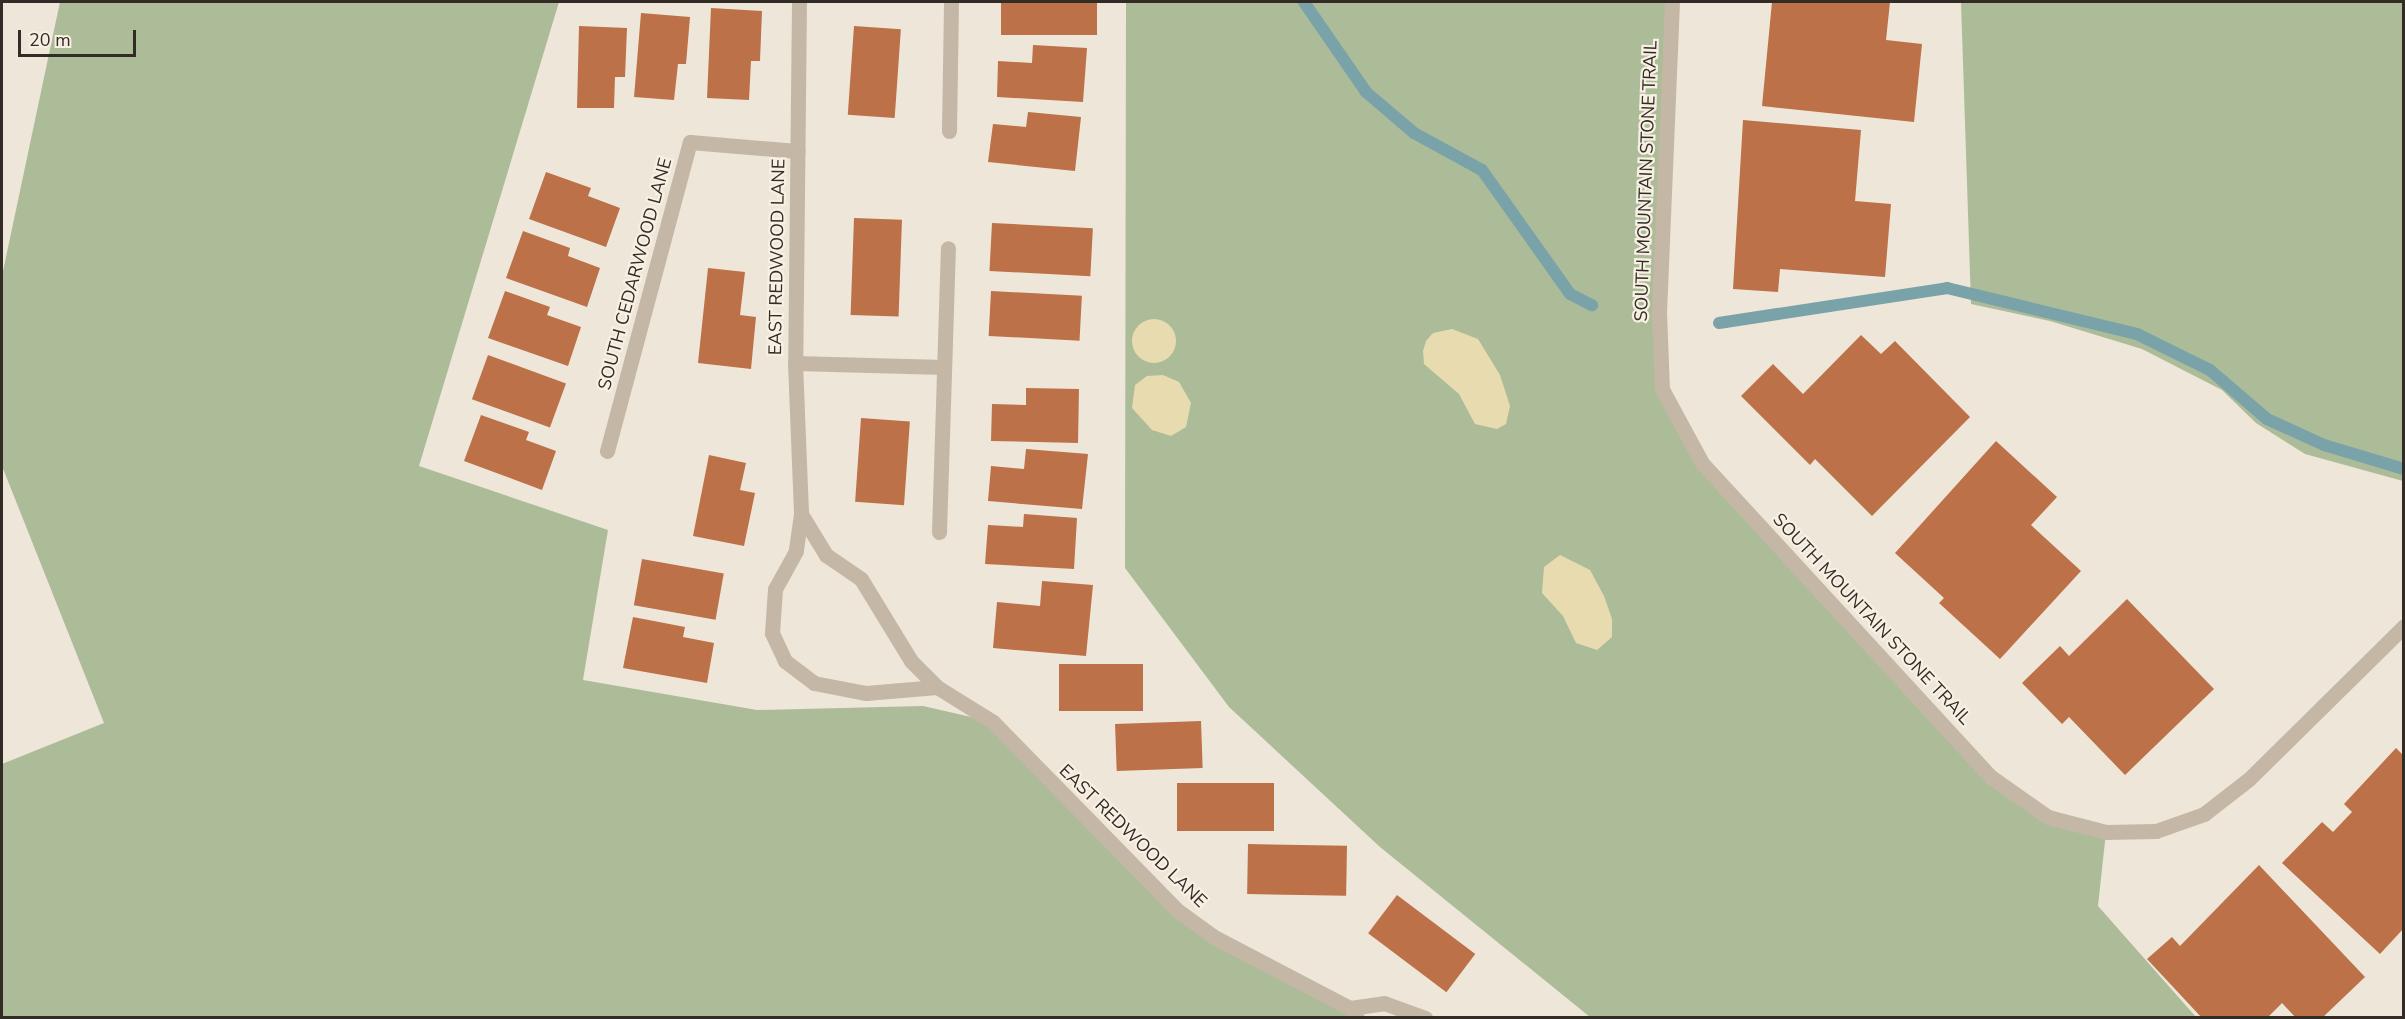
<!DOCTYPE html>
<html>
<head>
<meta charset="utf-8">
<style>
  body { margin:0 }
  #map { position:relative; width:2405px; height:1019px; overflow:hidden; background:#eee6d8; font-family:"Nunito Sans",sans-serif }
  div>[style] { position:absolute }
  [style*='--x'] { left:calc(var(--x)*1px); top:calc(var(--y)*1px); width:calc(var(--w)*1px); rotate:calc(var(--a)*1deg) }
  .green>* { inset:0; background:#acbc99 }
  .sand>* { inset:0; background:#e8dbb0 }
  .round { border-radius:50% }
  .stream>* { height:12px; margin:-6px; padding:0 6px; transform-origin:6px; border-radius:6px; background:#79a2a9 }
  .building>* { inset:0; background:#bc7148; transform-origin:0 0 }
  .minor>* { height:15px; margin:-7.5px; padding:0 7.5px; transform-origin:7.5px; border-radius:7.5px; background:#c5b7a5 }
  span { translate:-50% -50%; white-space:nowrap; text-align:center; line-height:1.15; -webkit-text-stroke:4.5px #f7f0e3; paint-order:stroke }
  .street-label { font-size:18px; color:#322b26 }
  .frame { position:absolute; inset:0; border:3px solid #322b26; pointer-events:none }
  .scale { position:absolute; left:18px; top:30px; width:118px; height:27px; box-sizing:border-box; border:3px solid #322b26; border-top:0; padding-left:8px; font-size:18px; line-height:21px; white-space:nowrap; color:#322b26; -webkit-text-stroke:4px #f7f0e3; paint-order:stroke }
</style>
</head>
<body>
<div id="map">
  <div class="green">
    <i style="clip-path:polygon(60px 2px,559px 2px,419px 466px,608px 530px,583px 680px,757px 710px,923px 706px,993px 722px,1177px 910px,1357px 1017px,2px 1017px,2px 764px,104px 723px,2px 466px,2px 276px)"></i>
    <i style="clip-path:polygon(1126px 2px,1672px 2px,1662px 389px,1702px 464px,1991px 777px,2048px 817px,2106px 832px,2098px 906px,2196px 1017px,1590px 1017px,1380px 847px,1229px 707px,1125px 568px)"></i>
    <i style="clip-path:polygon(1961px 2px,2403px 2px,2403px 481px,2305px 454px,2256px 423px,2222px 390px,2142px 349px,2050px 321px,1971px 304px)"></i>
  </div>
  <div class="sand">
    <i class="round" style="left:1132px;top:319px;width:44px;height:44px"></i>
    <i style="clip-path:polygon(1452px 329px,1478px 339px,1500px 375px,1510px 406px,1506px 424px,1497px 429px,1475px 424px,1459px 394px,1424px 364px,1423px 351px,1426px 341px,1433px 333px)"></i>
    <i style="clip-path:polygon(1163px 375px,1179px 382px,1191px 403px,1186px 427px,1171px 436px,1152px 430px,1132px 408px,1135px 385px,1147px 376px)"></i>
    <i style="clip-path:polygon(1560px 555px,1590px 570px,1604px 596px,1612px 619px,1612px 637px,1597px 650px,1576px 643px,1563px 616px,1542px 593px,1544px 567px)"></i>
  </div>
  <div class="stream">
    <i style="--x:1304;--y:2;--w:109;--a:55.4"></i>
    <i style="--x:1366;--y:92;--w:63;--a:40.5"></i>
    <i style="--x:1414;--y:133;--w:77;--a:28.6"></i>
    <i style="--x:1482;--y:170;--w:152;--a:54.6"></i>
    <i style="--x:1570;--y:294;--w:25;--a:27"></i>
    <i style="--x:1719;--y:323;--w:231;--a:-8.7"></i>
    <i style="--x:1947;--y:288;--w:195;--a:13.6"></i>
    <i style="--x:2137;--y:334;--w:81;--a:26.3"></i>
    <i style="--x:2210;--y:370;--w:75;--a:40.7"></i>
    <i style="--x:2267;--y:419;--w:63;--a:24.5"></i>
    <i style="--x:2324;--y:445;--w:84;--a:16.7"></i>
  </div>
  <div class="building">
    <i style="left:1001px;top:2px;width:96px;height:33px"></i>
    <i style="clip-path:polygon(1772px 2px,1890px 2px,1886px 40px,1922px 44px,1914px 122px,1762px 106px)"></i>
    <i style="clip-path:polygon(711px 8px,762px 11px,760px 61px,751px 61px,749px 100px,707px 98px)"></i>
    <i style="clip-path:polygon(641px 13px,690px 17px,686px 64px,678px 64px,674px 100px,634px 97px)"></i>
    <i style="clip-path:polygon(579px 26px,627px 28px,625px 77px,615px 77px,614px 108px,577px 108px)"></i>
    <i style="left:854px;top:26px;width:47px;height:89px;rotate:4deg"></i>
    <i style="clip-path:polygon(1033px 45px,1087px 48px,1083px 102px,997px 97px,998px 61px,1032px 63px)"></i>
    <i style="clip-path:polygon(1028px 112px,1081px 117px,1075px 171px,988px 162px,993px 124px,1026px 127px)"></i>
    <i style="clip-path:polygon(1743px 120px,1861px 130px,1855px 201px,1891px 204px,1885px 277px,1780px 269px,1778px 292px,1733px 289px)"></i>
    <i style="clip-path:polygon(546px 172px,591px 188px,588px 196px,620px 208px,606px 247px,529px 219px)"></i>
    <i style="left:854px;top:218px;width:48px;height:97px;rotate:2deg"></i>
    <i style="left:992px;top:223px;width:101px;height:48px;rotate:3deg"></i>
    <i style="clip-path:polygon(523px 231px,570px 248px,568px 256px,600px 268px,587px 307px,506px 278px)"></i>
    <i style="clip-path:polygon(708px 268px,745px 272px,740px 315px,756px 317px,751px 369px,698px 363px)"></i>
    <i style="clip-path:polygon(505px 291px,550px 307px,547px 315px,581px 327px,568px 366px,488px 338px)"></i>
    <i style="left:991px;top:291px;width:91px;height:45px;rotate:3deg"></i>
    <i style="clip-path:polygon(1861px 335px,1881px 354px,1895px 341px,1970px 417px,1872px 516px,1815px 459px,1810px 465px,1741px 396px,1773px 364px,1803px 394px)"></i>
    <i style="left:488px;top:355px;width:83px;height:47px;rotate:20deg"></i>
    <i style="clip-path:polygon(1026px 388px,1079px 389px,1078px 443px,991px 441px,992px 404px,1026px 405px)"></i>
    <i style="clip-path:polygon(481px 415px,529px 432px,526px 440px,556px 451px,542px 490px,464px 461px)"></i>
    <i style="left:861px;top:418px;width:49px;height:84px;rotate:4deg"></i>
    <i style="clip-path:polygon(1996px 441px,2057px 497px,2031px 525px,2081px 571px,2000px 659px,1939px 603px,1944px 598px,1895px 553px)"></i>
    <i style="clip-path:polygon(1026px 449px,1088px 454px,1082px 509px,988px 501px,991px 466px,1024px 469px)"></i>
    <i style="clip-path:polygon(709px 455px,746px 463px,740px 490px,755px 493px,744px 546px,693px 536px)"></i>
    <i style="clip-path:polygon(1024px 514px,1077px 518px,1074px 569px,985px 564px,988px 525px,1023px 527px)"></i>
    <i style="left:642px;top:559px;width:83px;height:47px;rotate:10deg"></i>
    <i style="clip-path:polygon(1042px 581px,1093px 585px,1086px 656px,993px 648px,997px 602px,1040px 606px)"></i>
    <i style="clip-path:polygon(2127px 599px,2214px 689px,2125px 775px,2069px 717px,2062px 724px,2022px 683px,2060px 646px,2069px 656px)"></i>
    <i style="clip-path:polygon(633px 617px,685px 627px,683px 637px,714px 643px,707px 683px,623px 668px)"></i>
    <i style="left:1143px;top:664px;width:47px;height:84px;rotate:90deg"></i>
    <i style="left:1201px;top:721px;width:47px;height:86px;rotate:88deg"></i>
    <i style="clip-path:polygon(2396px 748px,2404px 756px,2404px 928px,2380px 954px,2282px 863px,2322px 822px,2333px 832px,2352px 812px,2344px 804px)"></i>
    <i style="left:1177px;top:783px;width:97px;height:48px"></i>
    <i style="left:1248px;top:844px;width:99px;height:50px;rotate:1deg"></i>
    <i style="clip-path:polygon(2259px 865px,2365px 977px,2322px 1018px,2296px 1018px,2282px 1003px,2267px 1018px,2202px 1018px,2147px 959px,2172px 937px,2180px 946px)"></i>
    <i style="left:1397px;top:895px;width:98px;height:48px;rotate:37deg"></i>
  </div>
  <div class="minor">
    <i style="--x:799;--y:2;--w:361;--a:90.6"></i>
    <i style="--x:795;--y:363;--w:151;--a:87.7"></i>
    <i style="--x:801;--y:514;--w:37;--a:98"></i>
    <i style="--x:796;--y:551;--w:43;--a:118.9"></i>
    <i style="--x:775;--y:589;--w:44;--a:93.9"></i>
    <i style="--x:772;--y:633;--w:31;--a:65"></i>
    <i style="--x:785;--y:661;--w:36;--a:37"></i>
    <i style="--x:814;--y:683;--w:53;--a:10.9"></i>
    <i style="--x:866;--y:693;--w:71;--a:-4.8"></i>
    <i style="--x:1672;--y:2;--w:310;--a:92.4"></i>
    <i style="--x:1659;--y:312;--w:77;--a:87.8"></i>
    <i style="--x:1662;--y:389;--w:84;--a:61.6"></i>
    <i style="--x:1702;--y:463;--w:427;--a:47.4"></i>
    <i style="--x:1991;--y:777;--w:70;--a:35.1"></i>
    <i style="--x:2048;--y:817;--w:60;--a:14.5"></i>
    <i style="--x:2106;--y:832;--w:50;--a:-1.1"></i>
    <i style="--x:2156;--y:831;--w:51;--a:-19.5"></i>
    <i style="--x:2204;--y:814;--w:57;--a:-37.9"></i>
    <i style="--x:2249;--y:779;--w:218;--a:-44.6"></i>
    <i style="--x:949;--y:131;--w:129;--a:-89.1"></i>
    <i style="--x:795;--y:363;--w:149;--a:1.5"></i>
    <i style="--x:607;--y:451;--w:320;--a:-75"></i>
    <i style="--x:690;--y:142;--w:108;--a:4.8"></i>
    <i style="--x:801;--y:514;--w:48;--a:58.6"></i>
    <i style="--x:826;--y:555;--w:42;--a:34.4"></i>
    <i style="--x:861;--y:579;--w:96;--a:58.6"></i>
    <i style="--x:911;--y:661;--w:37;--a:45"></i>
    <i style="--x:937;--y:687;--w:66;--a:32"></i>
    <i style="--x:993;--y:722;--w:263;--a:45.6"></i>
    <i style="--x:1177;--y:910;--w:46;--a:36.1"></i>
    <i style="--x:1214;--y:937;--w:153;--a:27.6"></i>
    <i style="--x:1350;--y:1008;--w:12;--a:55"></i>
    <i style="--x:939;--y:532;--w:284;--a:-88.2"></i>
    <i style="--x:1350;--y:1008;--w:34;--a:-8"></i>
    <i style="--x:1384;--y:1003;--w:44;--a:20.1"></i>
  </div>
  <div class="street-label">
    <span style="left:1646px;top:181px;rotate:-88deg">SOUTH MOUNTAIN STONE TRAIL</span>
    <span style="left:777px;top:257px;rotate:-89deg">EAST REDWOOD LANE</span>
    <span style="left:635px;top:274px;rotate:-75deg">SOUTH CEDARWOOD LANE</span>
    <span style="left:1872px;top:619px;rotate:47deg">SOUTH MOUNTAIN STONE TRAIL</span>
    <span style="left:1133px;top:836px;rotate:44deg">EAST REDWOOD LANE</span>
  </div>
  <div class="frame"></div>
  <div class="scale">20 m</div>
</div>
</body>
</html>
